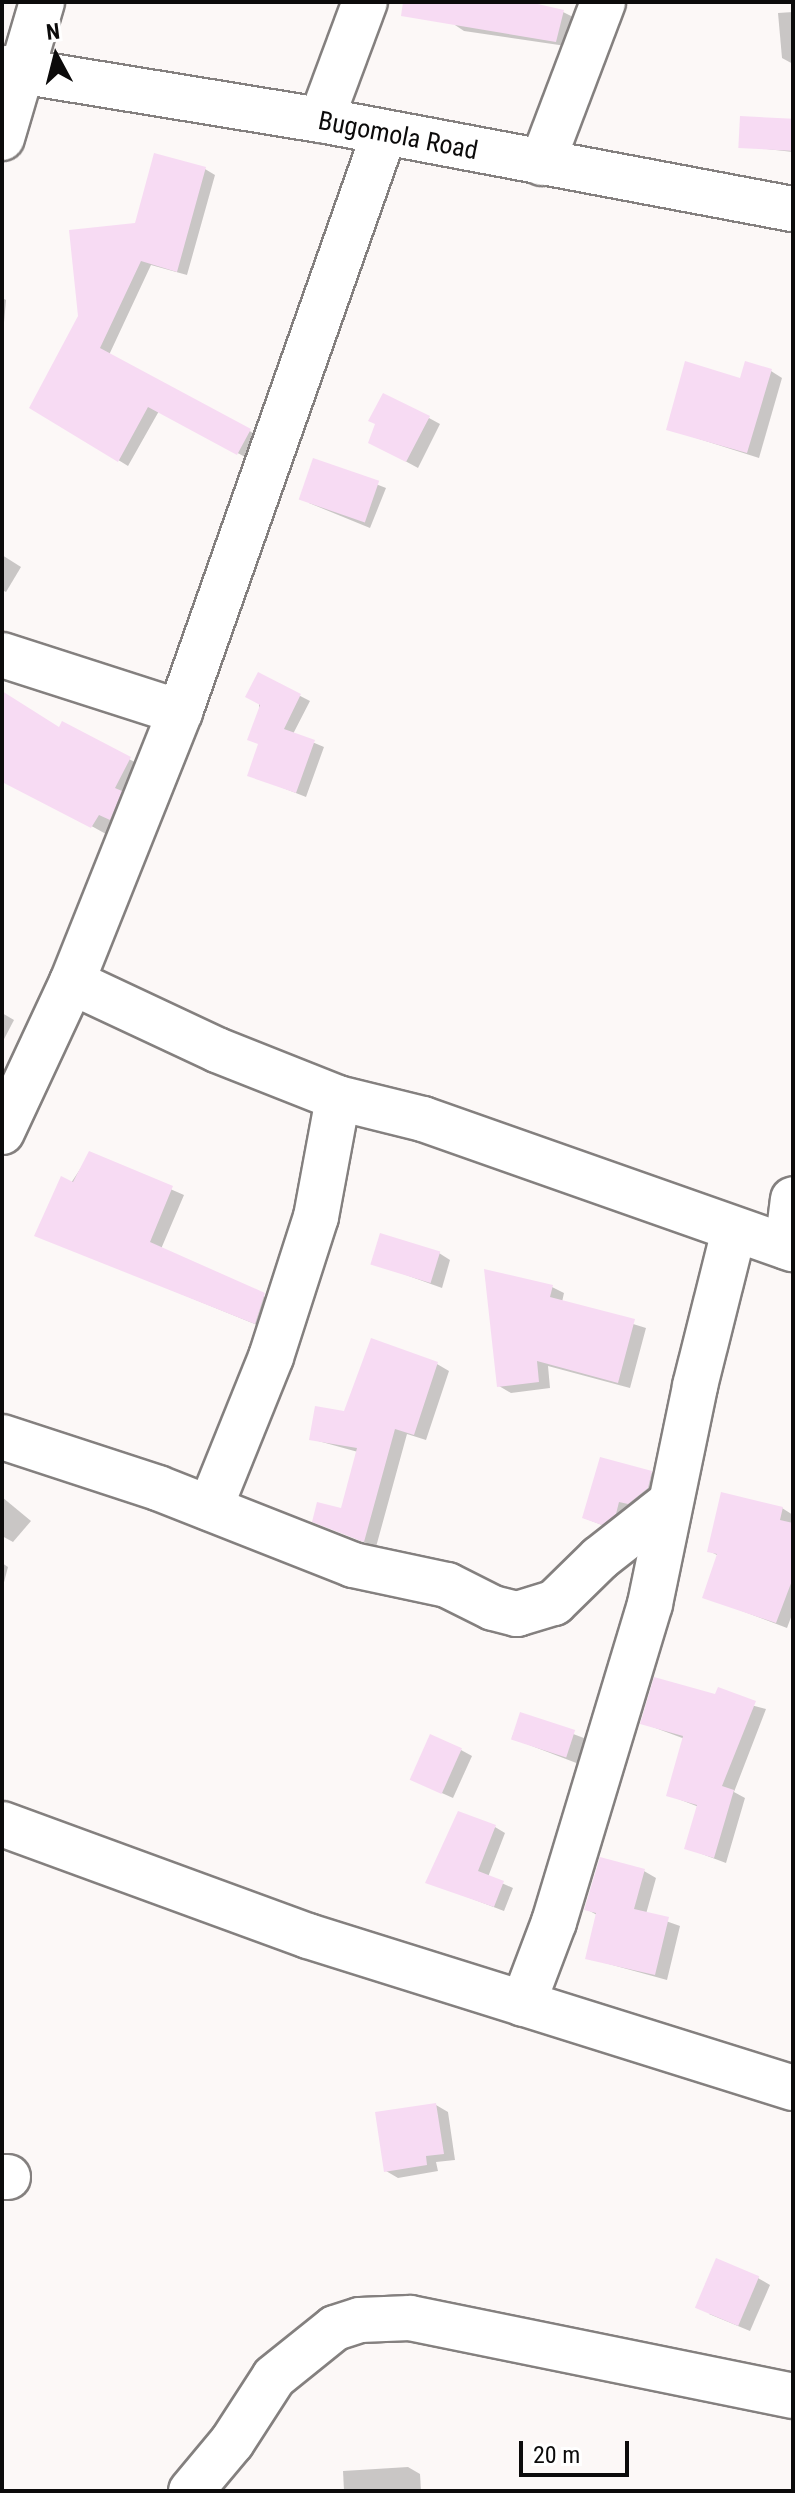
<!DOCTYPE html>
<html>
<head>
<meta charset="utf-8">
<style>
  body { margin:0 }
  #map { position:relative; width:795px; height:2493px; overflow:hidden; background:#fcf8f7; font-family:"Roboto Condensed",sans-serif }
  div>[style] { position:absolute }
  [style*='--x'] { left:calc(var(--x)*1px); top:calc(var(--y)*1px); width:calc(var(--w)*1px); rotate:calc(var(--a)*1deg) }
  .shadow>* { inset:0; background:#0003; transform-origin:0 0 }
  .building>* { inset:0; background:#f7dbf3; transform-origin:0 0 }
  .roads { filter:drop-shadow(2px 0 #84807f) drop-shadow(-2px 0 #84807f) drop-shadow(0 2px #84807f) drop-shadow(0 -2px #84807f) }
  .minor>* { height:44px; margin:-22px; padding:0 22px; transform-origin:22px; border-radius:22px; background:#fff }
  span { translate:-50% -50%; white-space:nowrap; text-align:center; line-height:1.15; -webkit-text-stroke:8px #fff; paint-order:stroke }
  .street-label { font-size:26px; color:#0c0b0b }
  .frame { position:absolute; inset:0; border:4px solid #0c0b0b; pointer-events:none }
  .north { position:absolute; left:16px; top:16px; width:80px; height:80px; -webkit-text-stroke:6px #fff; paint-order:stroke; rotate:353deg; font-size:22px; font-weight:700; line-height:32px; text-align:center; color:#0c0b0b }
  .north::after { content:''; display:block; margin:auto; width:28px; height:36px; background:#0c0b0b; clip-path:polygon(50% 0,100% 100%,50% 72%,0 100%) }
  .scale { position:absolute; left:519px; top:2441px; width:110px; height:36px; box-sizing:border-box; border:4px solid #0c0b0b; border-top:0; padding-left:10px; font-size:24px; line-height:28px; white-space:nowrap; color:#0c0b0b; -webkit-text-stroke:6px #fff; paint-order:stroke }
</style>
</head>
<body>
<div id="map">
  <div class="shadow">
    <i style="clip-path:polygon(460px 2px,520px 2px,563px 12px,573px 17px,566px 46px,464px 31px,455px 25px)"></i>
    <i style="clip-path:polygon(793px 12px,793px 64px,782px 58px,778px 13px)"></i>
    <i style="clip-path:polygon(793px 121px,793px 152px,740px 146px)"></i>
    <i style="clip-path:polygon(205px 169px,215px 175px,187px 275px,151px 265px,109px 355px,259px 436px,247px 458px,159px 411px,128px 466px,32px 407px,136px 224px)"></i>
    <i style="clip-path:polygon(2px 298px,6px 300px,3px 334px,2px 334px)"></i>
    <i style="clip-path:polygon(771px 371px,782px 378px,759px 458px,668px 429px,742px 380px)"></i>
    <i style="clip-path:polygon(429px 418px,440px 424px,418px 468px,383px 449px)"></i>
    <i style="clip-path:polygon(314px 460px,386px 488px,370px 528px,309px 503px)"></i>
    <i style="clip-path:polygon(2px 555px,21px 567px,6px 592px,2px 590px)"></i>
    <i style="clip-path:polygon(259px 675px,310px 701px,293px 734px,324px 747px,306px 797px,250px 775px,259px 746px)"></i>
    <i style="clip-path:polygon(2px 693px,60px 729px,63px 724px,144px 767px,106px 834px,2px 777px)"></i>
    <i style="clip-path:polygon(2px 1013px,14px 1020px,2px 1043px)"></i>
    <i style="clip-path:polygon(90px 1154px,184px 1195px,161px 1249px,276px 1302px,267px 1329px,37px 1235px)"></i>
    <i style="clip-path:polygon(439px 1253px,450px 1260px,442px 1288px,373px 1263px)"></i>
    <i style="clip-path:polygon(552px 1287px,564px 1293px,562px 1302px,646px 1328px,630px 1388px,548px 1366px,550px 1388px,511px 1393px,499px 1386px)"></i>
    <i style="clip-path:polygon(437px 1364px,449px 1371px,426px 1440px,407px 1434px,376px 1547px,314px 1521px,342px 1511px,358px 1452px,311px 1439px)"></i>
    <i style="clip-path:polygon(651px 1473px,663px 1480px,615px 1530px,584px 1518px)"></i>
    <i style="clip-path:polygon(2px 1497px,31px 1521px,13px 1542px,2px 1536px)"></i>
    <i style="clip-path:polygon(782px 1508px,793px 1515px,793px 1612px,787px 1628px,705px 1597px,719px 1556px,709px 1551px)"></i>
    <i style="clip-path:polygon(2px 1563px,8px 1567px,2px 1590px)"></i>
    <i style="clip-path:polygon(717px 1696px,766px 1709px,734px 1792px,745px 1798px,726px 1863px,686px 1848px,699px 1807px,668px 1795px,685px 1739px,642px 1723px)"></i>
    <i style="left:521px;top:1714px;width:70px;height:26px;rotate:21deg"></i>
    <i style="clip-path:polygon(461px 1750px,472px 1756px,453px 1798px,424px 1785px)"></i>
    <i style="clip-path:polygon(495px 1827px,505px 1833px,488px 1877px,513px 1888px,504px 1911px,428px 1882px)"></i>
    <i style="clip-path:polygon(644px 1871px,656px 1878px,646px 1914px,680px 1926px,667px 1980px,587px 1958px,597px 1915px,586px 1909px)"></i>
    <i style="clip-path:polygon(436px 2105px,448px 2112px,455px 2160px,436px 2162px,438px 2171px,398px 2178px,386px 2171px)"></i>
    <i style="clip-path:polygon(758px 2278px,770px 2285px,750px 2331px,709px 2314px)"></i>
    <i style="clip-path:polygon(408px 2467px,420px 2474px,421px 2491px,344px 2491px,343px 2471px)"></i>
  </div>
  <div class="building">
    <i style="clip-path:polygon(403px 2px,529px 2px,564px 10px,556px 42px,401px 16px)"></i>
    <i style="left:740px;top:116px;width:53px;height:32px;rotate:3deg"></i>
    <i style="clip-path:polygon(154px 153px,206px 167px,177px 272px,141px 261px,100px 348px,251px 429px,237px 455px,148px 407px,118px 462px,29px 408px,78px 316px,69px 230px,135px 223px)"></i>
    <i style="clip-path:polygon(685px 361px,740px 378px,745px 361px,772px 369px,747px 453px,666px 430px)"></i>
    <i style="clip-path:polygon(383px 393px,430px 416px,406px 462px,368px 443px,375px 424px,368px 421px)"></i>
    <i style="left:313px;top:458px;width:70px;height:44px;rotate:19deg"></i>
    <i style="clip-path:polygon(258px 672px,301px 694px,284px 729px,315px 740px,296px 793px,247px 776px,258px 744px,247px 740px,260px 705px,245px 697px)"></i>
    <i style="clip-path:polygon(2px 691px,59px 727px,62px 721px,131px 757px,115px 788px,122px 791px,110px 820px,99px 815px,91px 828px,2px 782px)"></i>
    <i style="clip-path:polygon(89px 1151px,173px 1186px,150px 1242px,265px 1293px,255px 1324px,34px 1236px,61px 1176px,73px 1182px)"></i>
    <i style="left:380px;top:1233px;width:63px;height:33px;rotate:17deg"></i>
    <i style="clip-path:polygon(484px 1269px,553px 1285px,550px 1297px,635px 1319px,618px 1383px,537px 1361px,539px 1382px,497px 1387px)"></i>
    <i style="clip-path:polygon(371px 1338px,438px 1362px,414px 1435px,395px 1429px,364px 1542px,312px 1522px,317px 1502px,341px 1508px,357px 1448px,309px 1440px,315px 1406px,344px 1411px)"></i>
    <i style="clip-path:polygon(600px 1457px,652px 1471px,648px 1488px,628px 1504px,619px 1502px,616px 1514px,602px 1525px,582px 1518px)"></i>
    <i style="clip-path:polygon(721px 1492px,783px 1507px,780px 1520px,793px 1523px,793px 1578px,776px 1623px,702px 1598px,717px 1554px,707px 1552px)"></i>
    <i style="clip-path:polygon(654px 1677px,715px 1694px,718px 1687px,756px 1701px,722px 1786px,734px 1790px,714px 1858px,684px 1849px,697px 1805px,666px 1796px,683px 1736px,640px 1724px)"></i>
    <i style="left:520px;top:1712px;width:58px;height:29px;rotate:18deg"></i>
    <i style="left:430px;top:1734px;width:35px;height:50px;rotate:24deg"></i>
    <i style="clip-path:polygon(458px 1811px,496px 1825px,478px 1871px,504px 1881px,494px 1907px,425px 1883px)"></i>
    <i style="clip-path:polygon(600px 1857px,645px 1869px,634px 1909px,669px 1917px,655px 1975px,585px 1959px,596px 1913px,584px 1910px)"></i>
    <i style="clip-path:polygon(436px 2103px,444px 2154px,426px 2156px,427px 2165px,384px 2172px,375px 2112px)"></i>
    <i style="left:716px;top:2258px;width:47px;height:54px;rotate:23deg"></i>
  </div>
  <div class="roads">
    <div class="minor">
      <i style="--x:2;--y:68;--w:323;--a:9.3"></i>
      <i style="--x:321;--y:120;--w:480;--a:10.7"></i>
      <i style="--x:321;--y:120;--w:126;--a:-69.6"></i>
      <i style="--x:2;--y:138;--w:142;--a:-73.6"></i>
      <i style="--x:542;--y:163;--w:172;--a:-69.2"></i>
      <i style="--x:2;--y:655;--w:187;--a:17.8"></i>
      <i style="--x:72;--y:982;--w:160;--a:25.1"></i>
      <i style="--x:217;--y:1050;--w:130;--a:21.6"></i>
      <i style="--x:338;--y:1098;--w:88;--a:13.9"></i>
      <i style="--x:423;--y:1119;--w:392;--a:19.4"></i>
      <i style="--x:2;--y:1132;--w:166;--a:-65"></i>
      <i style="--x:72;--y:982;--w:291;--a:-68.2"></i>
      <i style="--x:180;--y:712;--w:613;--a:-70.56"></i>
      <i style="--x:787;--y:1247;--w:48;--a:-82.9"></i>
      <i style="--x:2;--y:1437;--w:164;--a:18.1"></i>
      <i style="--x:158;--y:1488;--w:210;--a:21.5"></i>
      <i style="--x:353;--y:1565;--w:96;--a:12"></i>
      <i style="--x:447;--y:1585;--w:51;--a:26.6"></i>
      <i style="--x:493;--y:1608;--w:25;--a:14"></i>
      <i style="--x:517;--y:1614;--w:39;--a:-17"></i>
      <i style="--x:554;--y:1603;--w:64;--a:-44.4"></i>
      <i style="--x:600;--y:1558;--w:89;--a:-38.2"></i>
      <i style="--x:210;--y:1508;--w:163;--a:-68"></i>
      <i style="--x:271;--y:1357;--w:147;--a:-72.2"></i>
      <i style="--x:316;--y:1217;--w:121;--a:-79.5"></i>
      <i style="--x:2;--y:1824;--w:326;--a:20.1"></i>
      <i style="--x:308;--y:1936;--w:508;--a:17.4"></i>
      <i style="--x:523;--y:2004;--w:88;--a:-69.3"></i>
      <i style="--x:554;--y:1922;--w:332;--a:-73.2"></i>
      <i style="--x:650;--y:1604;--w:223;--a:-78.3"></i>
      <i style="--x:695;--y:1386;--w:160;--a:-75.9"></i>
      <i style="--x:2;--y:2177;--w:6;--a:0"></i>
      <i style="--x:191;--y:2491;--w:64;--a:-50.1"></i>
      <i style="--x:232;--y:2442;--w:77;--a:-57.1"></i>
      <i style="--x:274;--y:2377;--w:78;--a:-38.8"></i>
      <i style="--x:335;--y:2328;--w:26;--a:-18"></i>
      <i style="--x:360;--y:2320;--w:50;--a:-2.3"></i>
      <i style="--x:410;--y:2318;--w:391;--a:11.5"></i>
    </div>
  </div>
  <div class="street-label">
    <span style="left:398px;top:136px;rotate:11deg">Bugomola Road</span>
  </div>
  <div class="frame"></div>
  <div class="north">N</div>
  <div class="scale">20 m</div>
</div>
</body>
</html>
